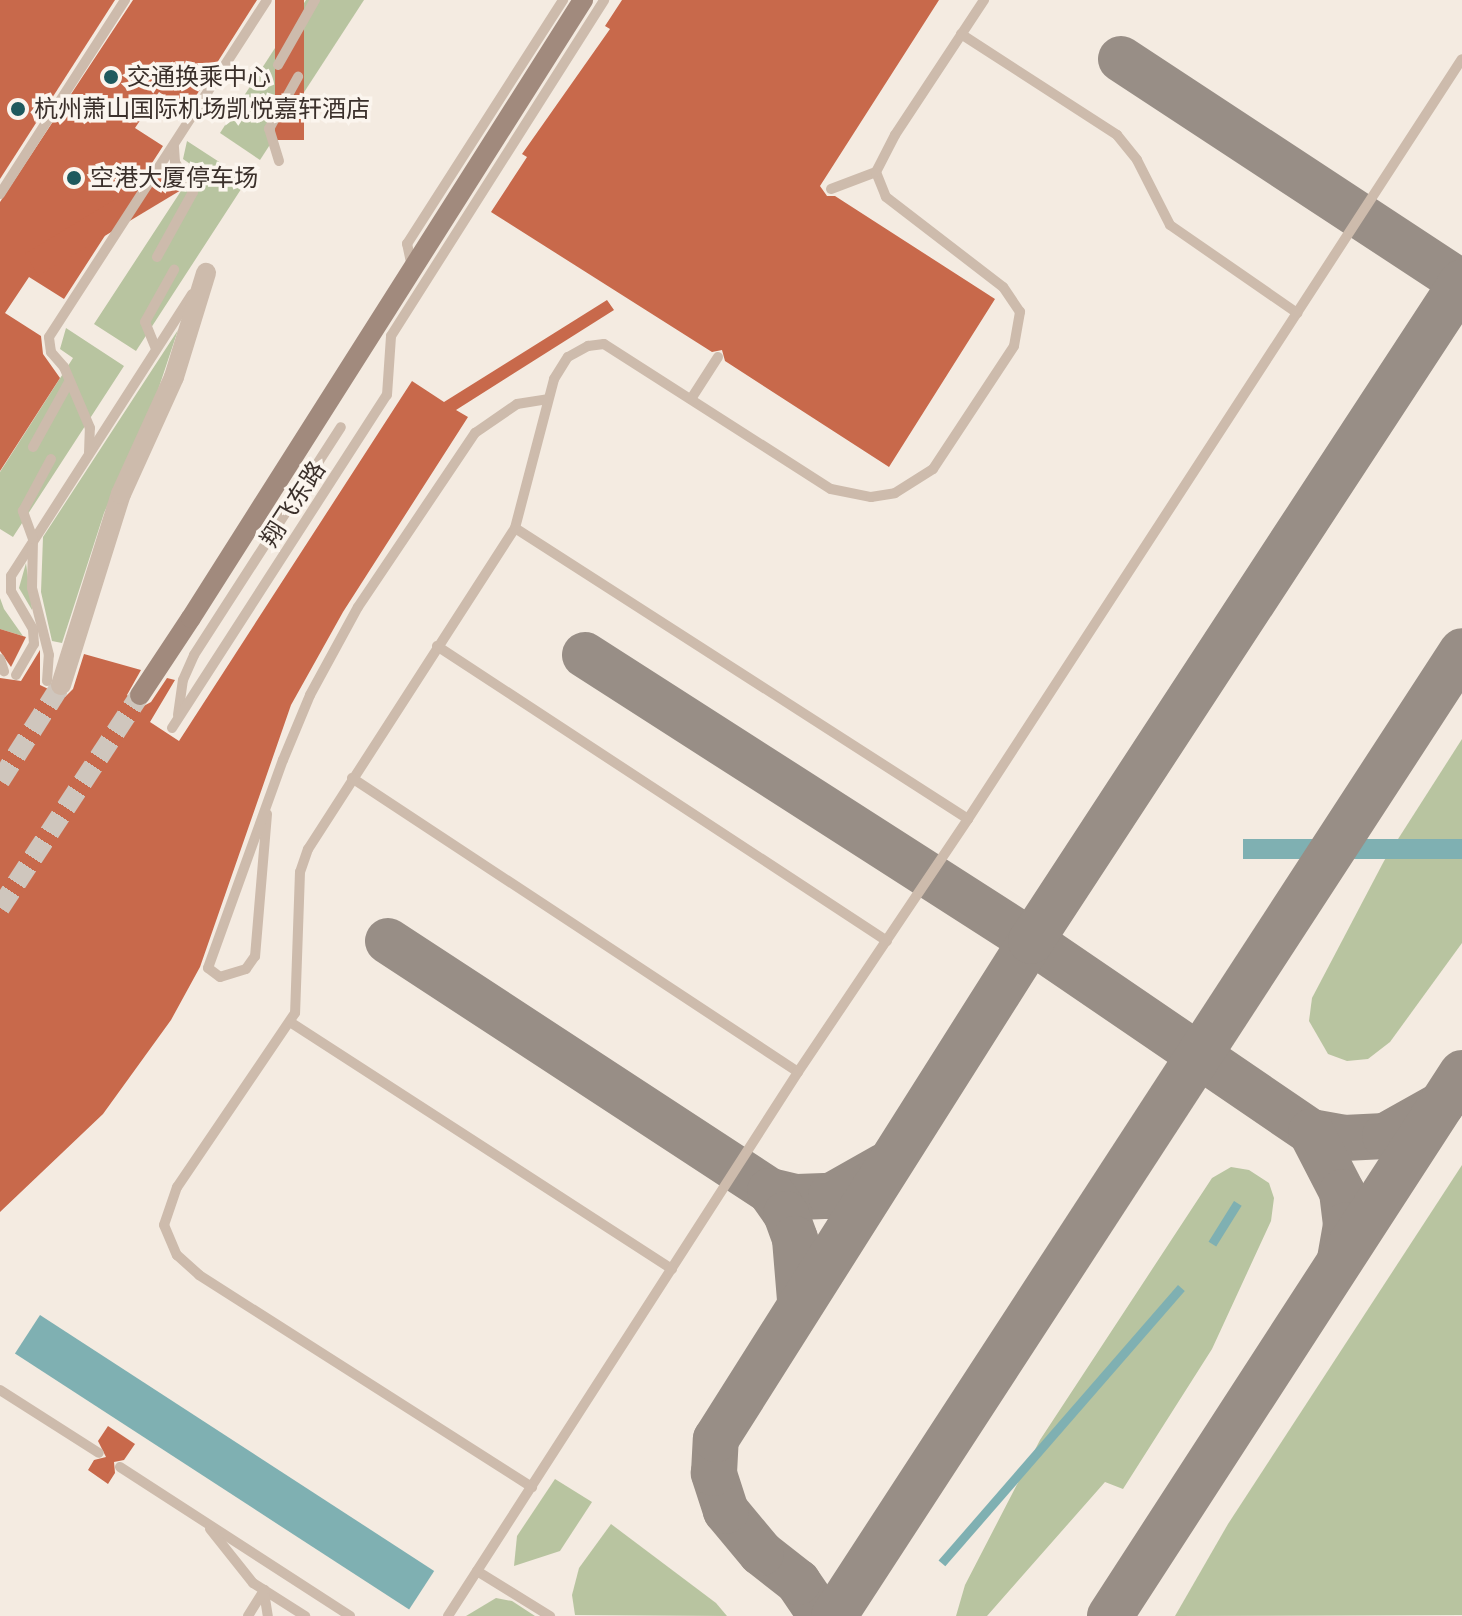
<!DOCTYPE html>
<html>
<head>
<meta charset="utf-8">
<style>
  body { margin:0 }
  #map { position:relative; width:1462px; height:1616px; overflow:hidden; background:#f4ebe1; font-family:Poppins,"Noto Sans SC",sans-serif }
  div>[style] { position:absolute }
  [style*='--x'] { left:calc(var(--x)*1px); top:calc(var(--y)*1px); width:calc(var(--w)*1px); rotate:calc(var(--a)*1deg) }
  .green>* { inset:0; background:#b8c4a0 }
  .water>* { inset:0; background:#7fb0b2; transform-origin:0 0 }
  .taxiway>* { height:46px; margin:-23px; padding:0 23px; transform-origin:23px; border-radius:23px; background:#988e86 }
  .building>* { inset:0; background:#c8694b; transform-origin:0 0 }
  .street-tunnel>* { height:20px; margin-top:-10px; transform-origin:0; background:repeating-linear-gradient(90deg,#cfc6bd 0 20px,transparent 0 30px) }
  .secondary-tunnel>* { height:20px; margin-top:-10px; transform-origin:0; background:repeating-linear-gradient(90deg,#cfc6bd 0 20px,transparent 0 30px) }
  .lane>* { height:10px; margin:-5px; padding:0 5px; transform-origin:5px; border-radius:5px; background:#cdbbac }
  .street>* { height:20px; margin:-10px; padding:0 10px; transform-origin:10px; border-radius:10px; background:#cdbbac }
  .secondary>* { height:20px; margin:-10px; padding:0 10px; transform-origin:10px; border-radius:10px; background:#a18a7d }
  .secondary-bridge>* { height:20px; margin:-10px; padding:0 10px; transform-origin:10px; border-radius:10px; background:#a18a7d }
  .dots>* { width:22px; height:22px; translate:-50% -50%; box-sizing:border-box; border:4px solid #fbf5ee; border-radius:50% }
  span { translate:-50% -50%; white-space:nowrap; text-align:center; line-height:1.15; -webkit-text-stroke:7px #fbf5ee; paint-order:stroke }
  .poi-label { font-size:24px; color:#3b302b }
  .left { translate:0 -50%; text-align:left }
  .street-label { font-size:24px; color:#3b302b }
</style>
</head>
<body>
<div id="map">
  <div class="green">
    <i style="clip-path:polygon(306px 0,364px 0,260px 160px,220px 133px)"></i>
    <i style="clip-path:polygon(187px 141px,247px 180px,136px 351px,94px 324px,196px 168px,183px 159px)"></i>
    <i style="clip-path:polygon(66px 328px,124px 366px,13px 537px,0 529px,0 472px,73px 358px,60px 349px)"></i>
    <i style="clip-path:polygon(178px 330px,156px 396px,104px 513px,62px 643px,52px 641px,41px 592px,43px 537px)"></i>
    <i style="clip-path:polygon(26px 563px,32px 608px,32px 610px,19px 588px)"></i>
    <i style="clip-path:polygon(0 598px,4px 609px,23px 636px,0 629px)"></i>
    <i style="clip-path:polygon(1462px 739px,1462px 943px,1390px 1042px,1368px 1059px,1347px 1061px,1328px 1054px,1309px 1021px,1312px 998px,1384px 861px)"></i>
    <i style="clip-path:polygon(1462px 1165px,1462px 1615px,1175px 1616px,1228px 1524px)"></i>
    <i style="clip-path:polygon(1231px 1167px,1249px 1170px,1269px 1183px,1274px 1198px,1271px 1221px,1212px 1349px,1123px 1489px,1105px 1482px,987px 1616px,956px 1616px,965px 1585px,1040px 1440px,1212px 1178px)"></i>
    <i style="clip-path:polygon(555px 1479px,592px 1502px,560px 1551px,514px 1566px,517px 1536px)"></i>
    <i style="clip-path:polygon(611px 1524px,716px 1603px,727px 1616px,575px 1615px,572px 1595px,579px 1568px)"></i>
    <i style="clip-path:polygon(496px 1598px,512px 1601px,535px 1616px,466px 1616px)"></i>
  </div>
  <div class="water">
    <i style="left:1462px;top:839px;width:20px;height:219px;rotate:90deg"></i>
    <i style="left:1234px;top:1201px;width:9px;height:48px;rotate:32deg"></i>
    <i style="left:1178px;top:1285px;width:9px;height:365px;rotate:41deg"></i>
    <i style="left:40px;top:1315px;width:470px;height:46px;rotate:33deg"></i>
  </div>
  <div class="taxiway">
    <i style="--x:1121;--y:59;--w:408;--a:33.3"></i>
    <i style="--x:585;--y:655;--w:530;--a:32.67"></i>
    <i style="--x:1031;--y:941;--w:339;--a:34.3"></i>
    <i style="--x:1311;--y:1132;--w:34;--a:10"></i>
    <i style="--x:1344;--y:1138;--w:41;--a:-2.8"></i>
    <i style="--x:1385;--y:1136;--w:65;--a:-29.3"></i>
    <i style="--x:388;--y:941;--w:457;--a:33.2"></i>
    <i style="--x:770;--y:1191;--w:28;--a:13"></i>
    <i style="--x:797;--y:1197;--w:34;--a:-2"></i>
    <i style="--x:831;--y:1196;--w:61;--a:-29.5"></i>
    <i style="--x:1311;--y:1132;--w:68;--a:62.7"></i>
    <i style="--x:1342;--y:1192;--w:33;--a:83"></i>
    <i style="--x:1346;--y:1225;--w:35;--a:100"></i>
    <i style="--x:770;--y:1191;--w:28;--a:55"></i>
    <i style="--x:786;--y:1214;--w:27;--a:70"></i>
    <i style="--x:795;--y:1239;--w:61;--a:85.3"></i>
    <i style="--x:821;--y:1616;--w:41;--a:-124.1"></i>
    <i style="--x:798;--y:1582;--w:47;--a:-141.9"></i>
    <i style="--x:761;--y:1553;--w:55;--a:-129.8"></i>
    <i style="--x:726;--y:1511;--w:40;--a:-108"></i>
    <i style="--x:714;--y:1473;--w:34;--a:-87"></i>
    <i style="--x:716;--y:1439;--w:589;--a:-57.69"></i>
    <i style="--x:1031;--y:941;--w:787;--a:-56.81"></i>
    <i style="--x:834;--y:1616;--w:1151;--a:-56.94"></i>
    <i style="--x:1110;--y:1616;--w:647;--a:-57.05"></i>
  </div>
  <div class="building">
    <i style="clip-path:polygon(0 0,115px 0,0 179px)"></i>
    <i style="clip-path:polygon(133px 0,257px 0,187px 110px,159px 92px,135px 128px,163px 146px,64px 299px,29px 277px,5px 313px,41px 336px,43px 354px,60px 378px,0 471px,0 202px)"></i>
    <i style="left:275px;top:0;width:29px;height:140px"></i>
    <i style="clip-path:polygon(622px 0,939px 0,820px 186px,827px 196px,835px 196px,995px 299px,889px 467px,725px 361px,722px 350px,712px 352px,491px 212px,527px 157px,522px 154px,610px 29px,605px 26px)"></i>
    <i style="left:169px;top:167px;width:26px;height:168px;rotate:59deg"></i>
    <i style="clip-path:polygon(607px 300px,614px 310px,456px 410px,468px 417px,343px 612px,291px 705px,200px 967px,171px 1020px,103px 1114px,0 1212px,0 678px,21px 681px,40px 650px,40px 685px,65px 697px,73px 689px,84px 654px,141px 670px,127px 695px,140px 708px,151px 702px,167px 678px,175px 680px,150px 722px,179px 741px,412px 381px,444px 402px)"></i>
    <i style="clip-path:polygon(0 629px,26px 637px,11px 667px,0 651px)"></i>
    <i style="clip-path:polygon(108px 1426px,135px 1444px,124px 1460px,114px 1462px,115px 1473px,108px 1484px,88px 1470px,94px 1460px,106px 1457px,98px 1441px)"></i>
  </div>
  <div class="street-tunnel">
    <i style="--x:0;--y:781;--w:114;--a:-57.6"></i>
  </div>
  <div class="secondary-tunnel">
    <i style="--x:0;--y:908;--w:255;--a:-56.7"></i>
  </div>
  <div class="lane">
    <i style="--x:961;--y:34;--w:186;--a:32.9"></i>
    <i style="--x:1117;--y:135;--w:32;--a:51"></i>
    <i style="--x:1137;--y:160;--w:73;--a:63.1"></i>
    <i style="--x:1170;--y:225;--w:155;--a:34.7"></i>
    <i style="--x:278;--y:65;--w:75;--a:-60.4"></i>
    <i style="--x:279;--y:161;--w:34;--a:-107"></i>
    <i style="--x:269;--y:129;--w:60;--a:-60.9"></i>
    <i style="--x:831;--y:189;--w:48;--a:-20.7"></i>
    <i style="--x:0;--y:194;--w:231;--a:-57.2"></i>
    <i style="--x:157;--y:257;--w:74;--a:-61"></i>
    <i style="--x:193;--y:192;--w:35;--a:-121"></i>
    <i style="--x:175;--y:162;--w:16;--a:-94"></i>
    <i style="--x:412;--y:267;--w:24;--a:-102"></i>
    <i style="--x:407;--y:244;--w:290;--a:-57.4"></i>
    <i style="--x:156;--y:349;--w:29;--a:-112"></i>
    <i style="--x:145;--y:322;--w:60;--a:-60.9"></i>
    <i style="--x:691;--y:399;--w:50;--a:-57.3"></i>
    <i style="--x:33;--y:447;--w:74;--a:-61"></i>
    <i style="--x:89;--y:453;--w:25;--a:-88"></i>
    <i style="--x:90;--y:428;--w:66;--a:-113.1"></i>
    <i style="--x:64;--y:367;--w:20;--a:-131"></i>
    <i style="--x:51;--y:352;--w:15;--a:-98"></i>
    <i style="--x:49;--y:337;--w:401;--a:-57.1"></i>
    <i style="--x:515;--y:528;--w:382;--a:122.8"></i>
    <i style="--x:308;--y:849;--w:24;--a:109"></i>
    <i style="--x:300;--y:872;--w:141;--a:92"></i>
    <i style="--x:295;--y:1013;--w:210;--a:124.1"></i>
    <i style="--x:177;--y:1187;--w:40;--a:108.9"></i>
    <i style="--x:164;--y:1225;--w:33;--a:67"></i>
    <i style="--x:177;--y:1255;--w:30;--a:42"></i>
    <i style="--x:199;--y:1275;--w:395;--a:32.5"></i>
    <i style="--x:437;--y:646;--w:538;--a:33.25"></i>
    <i style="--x:0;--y:659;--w:13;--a:72"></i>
    <i style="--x:16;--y:675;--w:36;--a:-60"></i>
    <i style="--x:34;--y:644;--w:15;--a:-94"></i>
    <i style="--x:33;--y:629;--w:44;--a:-120.1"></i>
    <i style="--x:11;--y:591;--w:15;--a:-90"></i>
    <i style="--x:11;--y:576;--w:335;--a:-57.3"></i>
    <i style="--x:47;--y:681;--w:26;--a:-86"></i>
    <i style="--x:49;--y:655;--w:69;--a:-104.2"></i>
    <i style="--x:32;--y:588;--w:49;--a:-88.8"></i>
    <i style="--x:33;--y:539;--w:30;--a:-110"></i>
    <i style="--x:23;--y:511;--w:59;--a:-61.7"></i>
    <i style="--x:178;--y:715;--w:35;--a:-82"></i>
    <i style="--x:183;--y:680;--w:27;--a:-66"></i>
    <i style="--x:194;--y:655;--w:271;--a:-57.2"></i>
    <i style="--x:172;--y:728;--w:396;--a:-57.2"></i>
    <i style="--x:387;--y:395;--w:59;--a:-86.1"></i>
    <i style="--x:391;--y:336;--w:398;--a:-57.6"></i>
    <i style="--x:352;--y:778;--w:534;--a:33.39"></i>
    <i style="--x:267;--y:814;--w:143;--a:94.8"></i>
    <i style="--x:255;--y:956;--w:16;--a:125"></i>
    <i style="--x:246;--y:969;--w:27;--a:163"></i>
    <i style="--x:220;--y:977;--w:15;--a:-143"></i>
    <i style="--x:208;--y:968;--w:221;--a:-70.2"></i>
    <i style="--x:283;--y:760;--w:70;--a:-67.4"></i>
    <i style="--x:310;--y:695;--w:100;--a:-61.4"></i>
    <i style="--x:358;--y:607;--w:210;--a:-56.1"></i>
    <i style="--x:475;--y:433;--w:51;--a:-34.6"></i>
    <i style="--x:517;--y:404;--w:31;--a:-9"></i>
    <i style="--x:968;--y:819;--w:906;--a:-56.98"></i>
    <i style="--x:290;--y:1022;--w:455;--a:32.9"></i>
    <i style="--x:0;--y:1390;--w:117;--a:32.5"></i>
    <i style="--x:120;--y:1467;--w:274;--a:32.9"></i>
    <i style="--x:210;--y:1529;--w:69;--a:51.5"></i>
    <i style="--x:253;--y:1583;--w:62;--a:32.4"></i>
    <i style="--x:477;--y:1571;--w:86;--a:31.7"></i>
    <i style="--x:264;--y:1592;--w:24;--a:81"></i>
    <i style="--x:248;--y:1616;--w:31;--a:-58"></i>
    <i style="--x:448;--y:1616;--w:647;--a:-57.24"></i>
    <i style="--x:798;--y:1072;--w:305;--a:-56.1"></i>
    <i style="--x:968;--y:819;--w:538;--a:-147.28"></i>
    <i style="--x:515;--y:528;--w:154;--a:-75.3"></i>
    <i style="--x:554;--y:379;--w:26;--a:-58"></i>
    <i style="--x:568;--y:357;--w:23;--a:-29"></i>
    <i style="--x:588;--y:346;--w:16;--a:-7"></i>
    <i style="--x:604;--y:344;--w:269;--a:32.6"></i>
    <i style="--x:831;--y:489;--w:41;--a:11.3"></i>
    <i style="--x:871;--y:497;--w:24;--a:-9"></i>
    <i style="--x:895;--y:493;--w:45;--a:-32.3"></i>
    <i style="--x:933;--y:469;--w:147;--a:-56.6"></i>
    <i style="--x:1014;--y:346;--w:35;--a:-80"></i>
    <i style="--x:1020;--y:312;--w:30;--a:-124"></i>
    <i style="--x:1003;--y:287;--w:148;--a:-142.4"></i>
    <i style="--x:886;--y:197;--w:27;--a:-112"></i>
    <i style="--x:876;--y:172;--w:42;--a:-62.8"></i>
    <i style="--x:895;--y:135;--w:162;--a:-56.6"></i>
  </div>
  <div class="street">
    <i style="--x:61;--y:685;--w:200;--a:-72.6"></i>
    <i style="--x:121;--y:494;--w:128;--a:-65.6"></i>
    <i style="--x:174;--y:377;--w:109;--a:-72.9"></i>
  </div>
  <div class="secondary">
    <i style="--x:140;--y:695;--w:92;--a:-56.5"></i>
  </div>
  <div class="secondary-bridge">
    <i style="--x:191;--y:618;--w:732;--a:-57.61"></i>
  </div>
  <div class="dots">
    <i style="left:111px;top:77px;background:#1f5a5e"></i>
    <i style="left:18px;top:109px;background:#1f5a5e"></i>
    <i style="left:74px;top:178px;background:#1f5a5e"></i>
  </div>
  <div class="poi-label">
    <span class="left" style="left:127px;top:77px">交通换乘中心</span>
    <span class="left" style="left:34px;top:109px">杭州萧山国际机场凯悦嘉轩酒店</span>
    <span class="left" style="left:90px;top:178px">空港大厦停车场</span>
  </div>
  <div class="street-label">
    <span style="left:293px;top:504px;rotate:-57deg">翔飞东路</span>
  </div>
</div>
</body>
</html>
